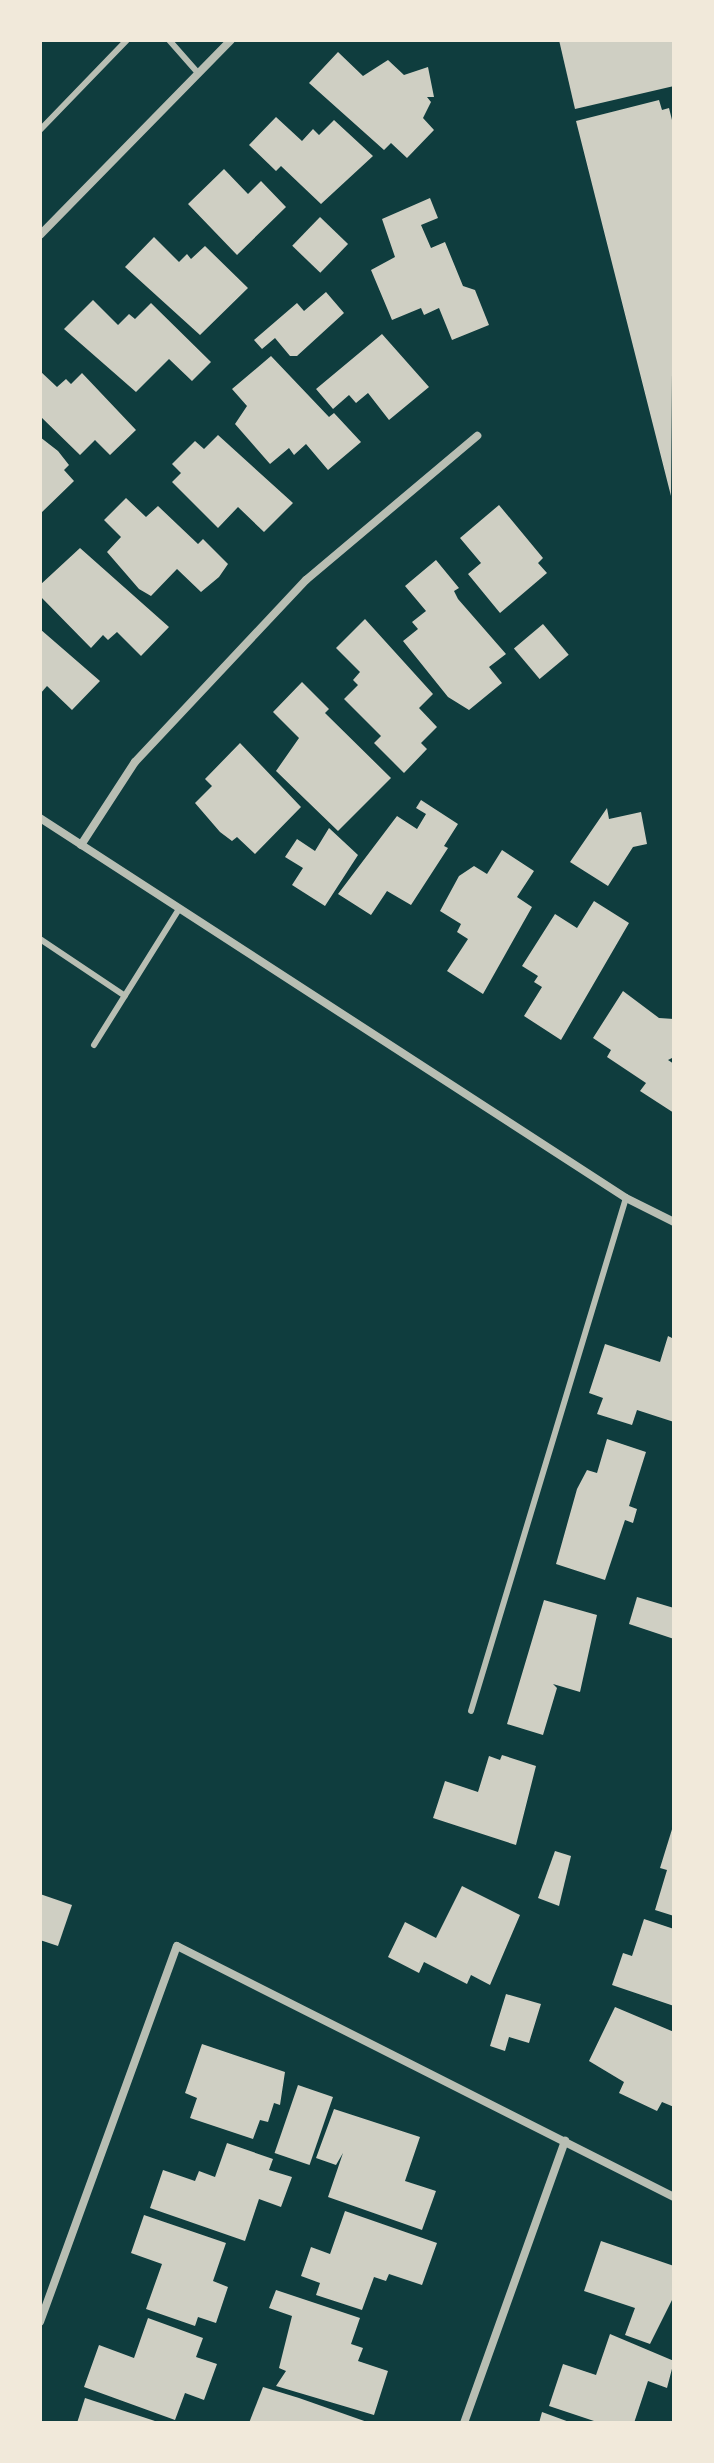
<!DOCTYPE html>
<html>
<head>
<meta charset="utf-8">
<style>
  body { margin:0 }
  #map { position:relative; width:714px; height:2463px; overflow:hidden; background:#0f3d3e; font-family:Cabin,sans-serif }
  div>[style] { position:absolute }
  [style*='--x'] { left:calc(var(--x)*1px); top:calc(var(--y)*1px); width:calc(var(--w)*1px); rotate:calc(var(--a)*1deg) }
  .building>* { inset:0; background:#cfcfc3; transform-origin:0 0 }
  .service>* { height:6px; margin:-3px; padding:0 3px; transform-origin:3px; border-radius:3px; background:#b8beb3 }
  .minor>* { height:8px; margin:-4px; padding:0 4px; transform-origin:4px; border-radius:4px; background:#b8beb3 }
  span { translate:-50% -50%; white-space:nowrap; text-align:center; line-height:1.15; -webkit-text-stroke:8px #f1e9da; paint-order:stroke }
  .frame { position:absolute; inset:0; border:42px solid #f1e9da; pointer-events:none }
</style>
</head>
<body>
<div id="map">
  <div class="building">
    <i style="clip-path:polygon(559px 40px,674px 40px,674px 86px,575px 109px)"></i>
    <i style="clip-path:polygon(338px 52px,363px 76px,388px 60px,404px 75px,428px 67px,434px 97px,427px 97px,431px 102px,423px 118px,434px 130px,407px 158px,391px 143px,384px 150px,309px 83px)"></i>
    <i style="clip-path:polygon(659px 100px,662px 110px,669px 108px,674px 128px,671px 496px,576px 121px)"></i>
    <i style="clip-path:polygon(276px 117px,302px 141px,313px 129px,319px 135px,334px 120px,373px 156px,321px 204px,281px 166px,276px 171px,249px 145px)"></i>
    <i style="clip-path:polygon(224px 169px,248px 194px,261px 181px,286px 207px,237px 255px,188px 204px)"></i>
    <i style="clip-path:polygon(430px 198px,438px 218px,421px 225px,431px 248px,445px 242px,463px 286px,475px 290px,489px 325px,452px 340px,439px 308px,424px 315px,421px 308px,392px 320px,371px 270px,395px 257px,382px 219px)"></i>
    <i style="left:320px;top:217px;width:39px;height:40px;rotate:44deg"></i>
    <i style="clip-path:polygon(154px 237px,179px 262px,187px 254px,191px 259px,205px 246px,248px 288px,200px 335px,125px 267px)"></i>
    <i style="clip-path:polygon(326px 292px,344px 313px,297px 356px,290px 356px,275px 338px,262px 349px,254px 340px,297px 303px,304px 311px)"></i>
    <i style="clip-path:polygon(93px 300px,118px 325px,129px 314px,135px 319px,151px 303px,211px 362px,192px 381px,169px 359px,136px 392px,64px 329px)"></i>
    <i style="clip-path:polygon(382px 334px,429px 387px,389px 420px,368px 393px,356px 403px,349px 395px,333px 409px,316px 389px)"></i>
    <i style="clip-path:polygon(271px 356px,329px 417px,334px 413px,361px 442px,328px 470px,306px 444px,294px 455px,289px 448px,270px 464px,235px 424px,247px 406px,232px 389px)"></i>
    <i style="clip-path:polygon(40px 371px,57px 387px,66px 379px,71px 384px,82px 373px,136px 430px,110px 455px,95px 440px,80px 455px,40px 416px)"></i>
    <i style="clip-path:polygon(218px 435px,293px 503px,264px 532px,238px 507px,218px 528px,172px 482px,181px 473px,172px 464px,195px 441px,204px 449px)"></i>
    <i style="clip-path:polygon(40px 437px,58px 451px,69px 465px,64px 470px,74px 481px,40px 514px)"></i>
    <i style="clip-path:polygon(126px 498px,146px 517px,158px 506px,198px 544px,203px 539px,228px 564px,219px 577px,201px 592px,177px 569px,151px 596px,139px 589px,107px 552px,121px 537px,104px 520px)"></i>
    <i style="clip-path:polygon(499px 505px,543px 558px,538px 563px,547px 573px,500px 613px,468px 574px,481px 563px,460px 538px)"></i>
    <i style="clip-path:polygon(80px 548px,169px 627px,141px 656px,117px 632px,108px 640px,103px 635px,91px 648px,40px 596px,40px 585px)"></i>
    <i style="clip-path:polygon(436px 560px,459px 588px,454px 591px,458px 599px,506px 654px,489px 667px,502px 683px,469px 710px,448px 697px,403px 641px,418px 629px,412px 622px,426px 611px,405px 586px)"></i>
    <i style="clip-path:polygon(365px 619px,433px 694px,419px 708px,437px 727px,421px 743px,427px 749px,404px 773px,374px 743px,381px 736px,344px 699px,358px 685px,353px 680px,360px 672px,336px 648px)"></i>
    <i style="left:543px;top:624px;width:40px;height:38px;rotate:50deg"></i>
    <i style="clip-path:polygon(40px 629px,100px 681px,72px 710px,47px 686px,40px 694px)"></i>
    <i style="clip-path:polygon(302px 682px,329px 709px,325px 713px,391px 778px,338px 831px,276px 771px,299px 738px,273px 712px)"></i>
    <i style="clip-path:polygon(240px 743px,301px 807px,255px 854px,237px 837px,232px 841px,220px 832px,195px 803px,212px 786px,205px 779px)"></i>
    <i style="clip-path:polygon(421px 800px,458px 824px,444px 846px,448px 848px,411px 905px,387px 891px,371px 915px,338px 894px,397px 816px,417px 829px,426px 814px,416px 808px)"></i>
    <i style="clip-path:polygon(607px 808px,609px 819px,641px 812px,647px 844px,633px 847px,608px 886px,570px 862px)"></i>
    <i style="clip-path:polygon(329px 828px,358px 855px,325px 906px,292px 885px,303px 868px,285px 857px,297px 839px,315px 851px)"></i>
    <i style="clip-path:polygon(502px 850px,534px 871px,517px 897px,532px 907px,483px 994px,447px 971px,468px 939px,457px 932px,461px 924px,440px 911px,459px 876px,474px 866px,487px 874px)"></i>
    <i style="clip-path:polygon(594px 901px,629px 923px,561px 1040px,524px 1016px,542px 987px,534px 982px,538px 976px,522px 966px,555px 914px,577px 928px)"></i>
    <i style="clip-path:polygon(623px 991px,659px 1018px,674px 1019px,674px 1057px,668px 1060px,674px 1064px,674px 1113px,640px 1091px,646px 1083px,607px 1057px,611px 1050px,593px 1038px)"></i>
    <i style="clip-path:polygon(668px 1336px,674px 1339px,674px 1422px,637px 1410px,632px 1425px,597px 1414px,603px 1398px,589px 1393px,605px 1344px,660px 1362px)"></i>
    <i style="clip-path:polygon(607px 1439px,646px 1452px,629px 1506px,637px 1509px,633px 1523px,625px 1520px,605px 1580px,556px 1564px,577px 1489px,587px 1470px,597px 1473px)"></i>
    <i style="clip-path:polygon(637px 1597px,674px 1608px,674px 1639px,629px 1624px)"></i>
    <i style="clip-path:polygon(544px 1600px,597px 1615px,580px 1692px,553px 1684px,557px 1688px,543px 1735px,507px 1724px)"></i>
    <i style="clip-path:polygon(502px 1755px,536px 1766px,516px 1845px,433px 1818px,445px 1781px,478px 1792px,489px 1756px,500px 1760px)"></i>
    <i style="clip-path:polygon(673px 1826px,674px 1826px,674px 1916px,655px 1910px,667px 1870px,660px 1868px)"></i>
    <i style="clip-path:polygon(555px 1851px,571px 1856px,559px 1906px,538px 1898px)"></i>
    <i style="clip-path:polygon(462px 1886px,520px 1915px,490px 1985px,471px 1975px,467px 1984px,424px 1962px,419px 1973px,388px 1957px,405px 1922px,436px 1938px)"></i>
    <i style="clip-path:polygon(40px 1894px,72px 1905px,58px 1946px,40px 1940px)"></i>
    <i style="clip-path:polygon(644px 1919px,674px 1929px,674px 2006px,612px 1985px,623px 1953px,632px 1956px)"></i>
    <i style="clip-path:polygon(506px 1994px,541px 2004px,529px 2043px,509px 2037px,505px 2051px,490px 2046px)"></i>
    <i style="clip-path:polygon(615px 2007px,674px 2032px,674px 2107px,662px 2102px,657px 2111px,619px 2093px,624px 2082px,589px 2061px)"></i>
    <i style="clip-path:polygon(202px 2044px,285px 2072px,280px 2105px,274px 2103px,268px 2122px,260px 2120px,253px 2139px,190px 2118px,197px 2098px,185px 2093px)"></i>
    <i style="left:298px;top:2085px;width:37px;height:72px;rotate:19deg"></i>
    <i style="clip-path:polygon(334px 2109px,420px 2137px,405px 2181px,436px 2191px,422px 2230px,328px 2197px,343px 2153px,336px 2165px,316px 2158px)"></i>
    <i style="clip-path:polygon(227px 2143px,273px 2159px,269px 2170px,292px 2177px,281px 2207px,259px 2199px,245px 2241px,150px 2208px,163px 2170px,195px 2181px,199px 2171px,215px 2177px)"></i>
    <i style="clip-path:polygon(345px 2211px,437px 2243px,422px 2285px,389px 2274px,386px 2281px,374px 2277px,362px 2310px,316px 2295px,320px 2283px,301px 2276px,311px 2247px,330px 2254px)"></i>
    <i style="clip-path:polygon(144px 2215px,226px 2243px,213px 2281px,228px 2287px,216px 2323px,198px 2317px,195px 2326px,146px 2309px,162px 2264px,131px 2253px)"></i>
    <i style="clip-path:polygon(601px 2241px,674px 2266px,674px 2296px,650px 2344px,625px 2335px,635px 2308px,584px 2291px)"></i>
    <i style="clip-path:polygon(276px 2290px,360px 2318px,351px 2344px,363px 2348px,358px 2361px,388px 2371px,374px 2415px,276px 2386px,286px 2371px,279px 2368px,292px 2316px,269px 2308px)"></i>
    <i style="clip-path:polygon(148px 2318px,203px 2338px,196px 2357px,217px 2364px,204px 2400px,185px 2393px,175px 2420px,84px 2387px,99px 2345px,134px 2358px)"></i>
    <i style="clip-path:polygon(610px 2334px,674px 2361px,667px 2388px,648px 2381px,634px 2423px,600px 2423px,549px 2406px,563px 2364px,596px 2375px)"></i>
    <i style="clip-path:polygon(263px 2387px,299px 2398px,370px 2423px,249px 2423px)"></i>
    <i style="clip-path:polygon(85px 2398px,158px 2422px,158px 2423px,77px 2423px)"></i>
    <i style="clip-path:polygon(542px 2412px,572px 2423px,539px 2423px)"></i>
  </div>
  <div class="service">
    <i style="--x:169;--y:40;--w:44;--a:48.7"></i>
    <i style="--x:40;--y:130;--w:125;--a:-46"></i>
    <i style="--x:40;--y:939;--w:102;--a:33.8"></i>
    <i style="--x:94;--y:1045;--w:160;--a:-58"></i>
    <i style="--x:471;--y:1711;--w:536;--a:-73.19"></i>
  </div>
  <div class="minor">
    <i style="--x:40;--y:235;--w:273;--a:-45.6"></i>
    <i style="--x:40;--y:818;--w:698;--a:32.96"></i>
    <i style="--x:626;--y:1198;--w:54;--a:26.6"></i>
    <i style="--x:81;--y:845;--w:99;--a:-57"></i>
    <i style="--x:135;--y:762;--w:250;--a:-46.8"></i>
    <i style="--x:306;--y:580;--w:224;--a:-40.1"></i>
    <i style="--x:40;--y:2322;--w:400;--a:-70"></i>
    <i style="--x:177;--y:1946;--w:557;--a:26.8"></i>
    <i style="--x:464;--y:2423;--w:300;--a:-70.3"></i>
  </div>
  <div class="frame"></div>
</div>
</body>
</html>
